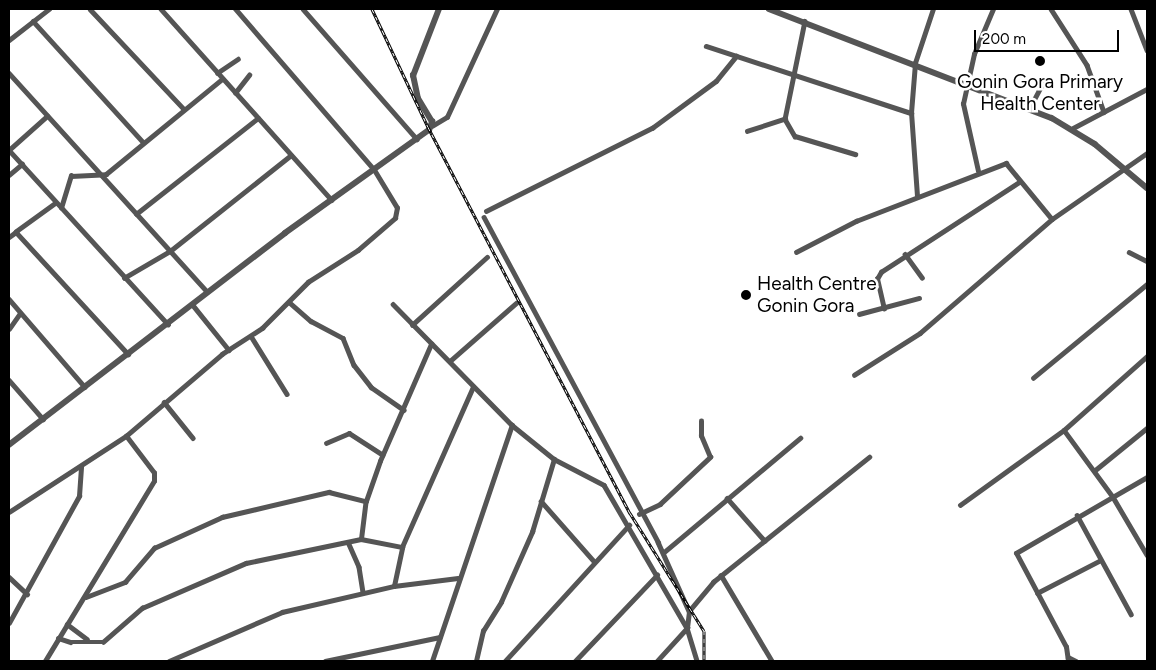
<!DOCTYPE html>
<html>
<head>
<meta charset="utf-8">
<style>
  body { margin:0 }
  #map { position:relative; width:1156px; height:670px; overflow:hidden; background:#fff; font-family:Figtree,sans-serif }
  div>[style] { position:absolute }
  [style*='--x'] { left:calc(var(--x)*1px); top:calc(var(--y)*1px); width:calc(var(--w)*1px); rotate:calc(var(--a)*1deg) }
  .minor>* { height:4.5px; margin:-2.25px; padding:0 2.25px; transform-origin:2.25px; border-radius:2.25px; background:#555 }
  .tertiary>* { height:5.5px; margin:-2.75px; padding:0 2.75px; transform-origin:2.75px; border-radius:2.75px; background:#555 }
  .rail>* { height:3px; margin-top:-1.5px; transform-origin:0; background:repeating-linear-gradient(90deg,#fff 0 4px,#000 0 8px); box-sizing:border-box; border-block:1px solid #000 }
  .dots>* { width:14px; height:14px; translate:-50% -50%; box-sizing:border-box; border:2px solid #fff; border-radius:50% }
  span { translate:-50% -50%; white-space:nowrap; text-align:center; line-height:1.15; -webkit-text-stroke:5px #fff; paint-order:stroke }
  .poi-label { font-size:19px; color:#000 }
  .left { translate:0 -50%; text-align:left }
  .frame { position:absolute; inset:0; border:10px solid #000; pointer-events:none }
  .scale { position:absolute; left:974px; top:30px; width:145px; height:22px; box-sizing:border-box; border:2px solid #000; border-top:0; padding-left:6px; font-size:15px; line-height:18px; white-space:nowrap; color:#000; -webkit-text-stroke:4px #fff; paint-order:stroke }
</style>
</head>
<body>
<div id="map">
  <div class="minor">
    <i style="--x:90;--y:9;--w:137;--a:46.8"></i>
    <i style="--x:161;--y:9;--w:256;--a:48.2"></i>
    <i style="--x:303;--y:9;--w:173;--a:48.8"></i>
    <i style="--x:1051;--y:9;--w:67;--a:57.3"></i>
    <i style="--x:1087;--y:65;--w:50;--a:70.1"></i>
    <i style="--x:1131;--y:9;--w:44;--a:68.7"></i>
    <i style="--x:33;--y:21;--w:164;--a:47.7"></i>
    <i style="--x:805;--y:21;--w:100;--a:101.5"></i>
    <i style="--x:785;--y:119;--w:20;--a:60"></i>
    <i style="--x:795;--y:136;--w:63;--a:16.7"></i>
    <i style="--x:9;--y:40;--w:51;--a:-37.8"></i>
    <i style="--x:706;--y:46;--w:216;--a:18.1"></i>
    <i style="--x:9;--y:73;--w:294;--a:47.8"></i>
    <i style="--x:217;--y:73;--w:25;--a:-34"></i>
    <i style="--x:235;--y:93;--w:23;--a:-52"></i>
    <i style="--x:1029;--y:109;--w:30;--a:-62"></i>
    <i style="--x:432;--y:126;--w:17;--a:-31"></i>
    <i style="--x:447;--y:117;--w:119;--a:-65.2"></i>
    <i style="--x:1073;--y:128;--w:84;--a:-27.8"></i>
    <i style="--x:747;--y:131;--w:40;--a:-18"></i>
    <i style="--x:9;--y:150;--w:236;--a:47.6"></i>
    <i style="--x:9;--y:150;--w:51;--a:-41.8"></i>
    <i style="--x:978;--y:171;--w:69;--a:-102.6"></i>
    <i style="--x:963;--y:104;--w:51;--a:-77.6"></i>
    <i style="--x:974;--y:54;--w:49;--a:-67.1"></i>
    <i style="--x:9;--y:175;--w:17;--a:-40"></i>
    <i style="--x:917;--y:196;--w:83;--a:-94.1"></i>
    <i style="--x:911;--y:113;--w:50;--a:-85.4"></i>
    <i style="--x:915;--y:63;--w:57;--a:-71.6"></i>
    <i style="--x:56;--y:203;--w:49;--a:144.1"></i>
    <i style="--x:16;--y:232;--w:166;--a:47.4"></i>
    <i style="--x:61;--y:208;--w:34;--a:-73"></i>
    <i style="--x:71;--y:176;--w:35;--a:-3"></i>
    <i style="--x:106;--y:174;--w:150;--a:-39.3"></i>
    <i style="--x:486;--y:211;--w:186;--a:-26.6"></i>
    <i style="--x:652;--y:128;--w:79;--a:-36.3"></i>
    <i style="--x:716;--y:81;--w:32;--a:-51"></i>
    <i style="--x:136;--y:214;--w:155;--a:-38.2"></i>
    <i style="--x:484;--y:217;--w:369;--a:61.8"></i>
    <i style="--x:658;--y:542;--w:76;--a:65.8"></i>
    <i style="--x:9;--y:237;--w:9;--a:-36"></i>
    <i style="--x:796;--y:252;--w:68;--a:-27.3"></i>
    <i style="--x:856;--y:221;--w:161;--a:-21.1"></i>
    <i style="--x:1006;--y:163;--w:72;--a:50.6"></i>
    <i style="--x:1129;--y:252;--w:20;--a:27"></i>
    <i style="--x:905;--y:254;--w:29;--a:54"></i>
    <i style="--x:124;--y:278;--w:53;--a:-30.4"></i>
    <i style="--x:170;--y:251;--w:154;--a:-38.4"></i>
    <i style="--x:9;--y:299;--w:116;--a:49.2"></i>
    <i style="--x:289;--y:302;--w:29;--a:41"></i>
    <i style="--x:311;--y:321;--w:36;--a:28"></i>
    <i style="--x:343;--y:338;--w:29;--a:68"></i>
    <i style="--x:354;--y:365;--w:28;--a:52"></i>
    <i style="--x:371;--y:387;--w:40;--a:34.9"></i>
    <i style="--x:192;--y:304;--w:59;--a:51.2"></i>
    <i style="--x:393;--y:304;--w:170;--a:45.5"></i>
    <i style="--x:512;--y:425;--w:54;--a:39"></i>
    <i style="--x:554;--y:459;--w:56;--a:27.5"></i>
    <i style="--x:604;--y:485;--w:165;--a:59.9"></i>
    <i style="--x:687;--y:628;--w:34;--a:73"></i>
    <i style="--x:884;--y:309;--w:31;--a:-103"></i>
    <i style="--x:877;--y:279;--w:8;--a:-60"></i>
    <i style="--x:881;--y:272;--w:165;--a:-33.1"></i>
    <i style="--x:859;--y:314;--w:62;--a:-14.9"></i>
    <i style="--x:412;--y:325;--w:101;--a:-42.2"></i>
    <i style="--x:9;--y:329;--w:19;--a:-55"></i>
    <i style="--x:251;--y:336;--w:68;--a:58.2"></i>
    <i style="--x:450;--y:361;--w:88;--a:-41.3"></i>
    <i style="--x:854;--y:375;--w:78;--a:-32.5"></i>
    <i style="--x:920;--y:333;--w:174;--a:-40.8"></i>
    <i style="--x:1052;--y:219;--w:116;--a:-34.8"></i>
    <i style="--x:1033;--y:378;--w:148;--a:-39.5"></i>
    <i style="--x:9;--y:380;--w:52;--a:48.9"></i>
    <i style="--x:164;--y:402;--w:46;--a:51.1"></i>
    <i style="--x:1064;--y:430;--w:83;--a:53.8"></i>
    <i style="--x:1113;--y:497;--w:67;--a:59.6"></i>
    <i style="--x:326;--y:443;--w:25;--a:-23"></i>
    <i style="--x:349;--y:433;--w:40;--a:32.9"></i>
    <i style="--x:1094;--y:471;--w:68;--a:-39.1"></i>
    <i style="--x:727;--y:498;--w:57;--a:48.5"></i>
    <i style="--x:541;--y:501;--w:79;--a:48.6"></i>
    <i style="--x:960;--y:505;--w:128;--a:-35.8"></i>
    <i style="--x:1064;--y:430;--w:111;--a:-41.7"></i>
    <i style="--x:9;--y:512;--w:140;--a:-33"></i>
    <i style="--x:126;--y:436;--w:126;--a:-40.5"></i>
    <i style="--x:222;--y:354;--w:48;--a:-33"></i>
    <i style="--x:262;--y:328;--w:65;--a:-45"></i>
    <i style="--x:308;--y:282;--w:59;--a:-32.6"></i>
    <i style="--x:358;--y:250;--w:49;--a:-40.9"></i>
    <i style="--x:395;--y:218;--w:10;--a:-79"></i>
    <i style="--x:397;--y:208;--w:44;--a:-121.2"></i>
    <i style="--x:374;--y:170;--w:213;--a:-130.8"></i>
    <i style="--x:639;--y:514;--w:23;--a:-25"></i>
    <i style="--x:660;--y:504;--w:69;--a:-43.2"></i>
    <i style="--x:710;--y:457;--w:23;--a:-113"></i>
    <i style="--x:701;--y:436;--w:15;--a:-90"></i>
    <i style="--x:1077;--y:515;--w:113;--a:61.4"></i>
    <i style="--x:361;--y:539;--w:38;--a:-83"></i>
    <i style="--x:366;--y:501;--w:42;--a:-70.7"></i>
    <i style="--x:380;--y:461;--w:128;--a:-66.4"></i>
    <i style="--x:348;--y:542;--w:27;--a:66"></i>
    <i style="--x:359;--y:567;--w:26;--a:81"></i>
    <i style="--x:663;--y:553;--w:179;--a:-40"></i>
    <i style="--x:721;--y:575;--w:100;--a:59.3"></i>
    <i style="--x:9;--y:577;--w:25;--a:43"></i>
    <i style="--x:394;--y:586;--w:40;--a:-78"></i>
    <i style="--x:402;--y:547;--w:175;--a:-66.1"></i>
    <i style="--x:1037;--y:593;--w:70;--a:-27.3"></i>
    <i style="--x:86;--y:597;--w:42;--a:-21"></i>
    <i style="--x:125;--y:582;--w:45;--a:-49.5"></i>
    <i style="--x:154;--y:548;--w:75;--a:-24.5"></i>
    <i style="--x:222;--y:517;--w:110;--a:-13.2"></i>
    <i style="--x:329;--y:492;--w:38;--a:14"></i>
    <i style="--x:9;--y:623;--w:145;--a:-61.1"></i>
    <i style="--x:79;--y:496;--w:29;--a:-86"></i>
    <i style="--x:67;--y:624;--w:25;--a:37"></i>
    <i style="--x:58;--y:638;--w:13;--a:18"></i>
    <i style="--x:70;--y:642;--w:33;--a:0"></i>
    <i style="--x:103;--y:642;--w:52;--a:-41.1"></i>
    <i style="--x:142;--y:608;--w:113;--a:-23.4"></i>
    <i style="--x:246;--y:563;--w:117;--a:-11.8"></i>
    <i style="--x:361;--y:539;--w:42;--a:11"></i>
    <i style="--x:1068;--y:657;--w:9;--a:27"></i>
    <i style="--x:45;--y:661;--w:210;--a:-58.8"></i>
    <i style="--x:154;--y:481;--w:8;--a:-90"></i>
    <i style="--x:154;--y:473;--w:46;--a:-127.1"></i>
    <i style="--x:169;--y:661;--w:123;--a:-23.4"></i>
    <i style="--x:282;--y:612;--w:115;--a:-13.1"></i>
    <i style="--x:394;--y:586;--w:64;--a:-7.1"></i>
    <i style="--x:325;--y:661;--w:117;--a:-11.8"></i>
    <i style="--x:432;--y:661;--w:249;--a:-71.3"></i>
    <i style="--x:476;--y:661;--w:31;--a:-77"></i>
    <i style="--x:483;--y:631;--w:34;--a:-58"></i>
    <i style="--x:501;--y:602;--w:77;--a:-66.1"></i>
    <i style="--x:532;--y:532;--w:76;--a:-73.2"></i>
    <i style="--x:505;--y:661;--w:184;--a:-47.6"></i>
    <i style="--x:575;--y:661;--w:119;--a:-46.4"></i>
    <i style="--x:657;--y:661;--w:45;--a:-47.7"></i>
    <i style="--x:687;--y:628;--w:17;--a:-83"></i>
    <i style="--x:689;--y:611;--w:38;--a:-50"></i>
    <i style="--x:713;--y:582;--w:200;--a:-38.7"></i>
    <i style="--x:1068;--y:661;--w:14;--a:-98"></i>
    <i style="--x:1066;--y:647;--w:106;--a:-118"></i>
    <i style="--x:1016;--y:553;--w:151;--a:-30.1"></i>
  </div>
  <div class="tertiary">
    <i style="--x:769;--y:9;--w:303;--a:21.1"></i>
    <i style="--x:1052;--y:118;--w:50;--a:31.2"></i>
    <i style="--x:1095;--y:144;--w:68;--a:40.2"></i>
    <i style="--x:9;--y:445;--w:348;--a:-37.5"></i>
    <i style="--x:285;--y:233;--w:177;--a:-35.6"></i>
    <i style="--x:429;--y:130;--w:9;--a:-69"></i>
    <i style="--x:432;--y:122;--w:27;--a:-121"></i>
    <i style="--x:418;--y:99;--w:24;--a:-102"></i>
    <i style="--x:413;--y:76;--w:72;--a:-68.8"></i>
  </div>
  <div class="rail">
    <i style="--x:372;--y:9;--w:131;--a:64.6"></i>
    <i style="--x:428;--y:127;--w:436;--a:62.4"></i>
    <i style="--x:630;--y:513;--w:139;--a:57.9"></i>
    <i style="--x:704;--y:631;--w:30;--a:90"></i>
  </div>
  <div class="dots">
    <i style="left:1040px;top:61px;background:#000"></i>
    <i style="left:746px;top:295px;background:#000"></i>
  </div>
  <div class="poi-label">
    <span style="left:1040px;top:93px">Gonin Gora Primary<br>Health Center</span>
    <span class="left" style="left:757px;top:295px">Health Centre<br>Gonin Gora</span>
  </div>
  <div class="frame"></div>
  <div class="scale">200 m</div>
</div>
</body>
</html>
